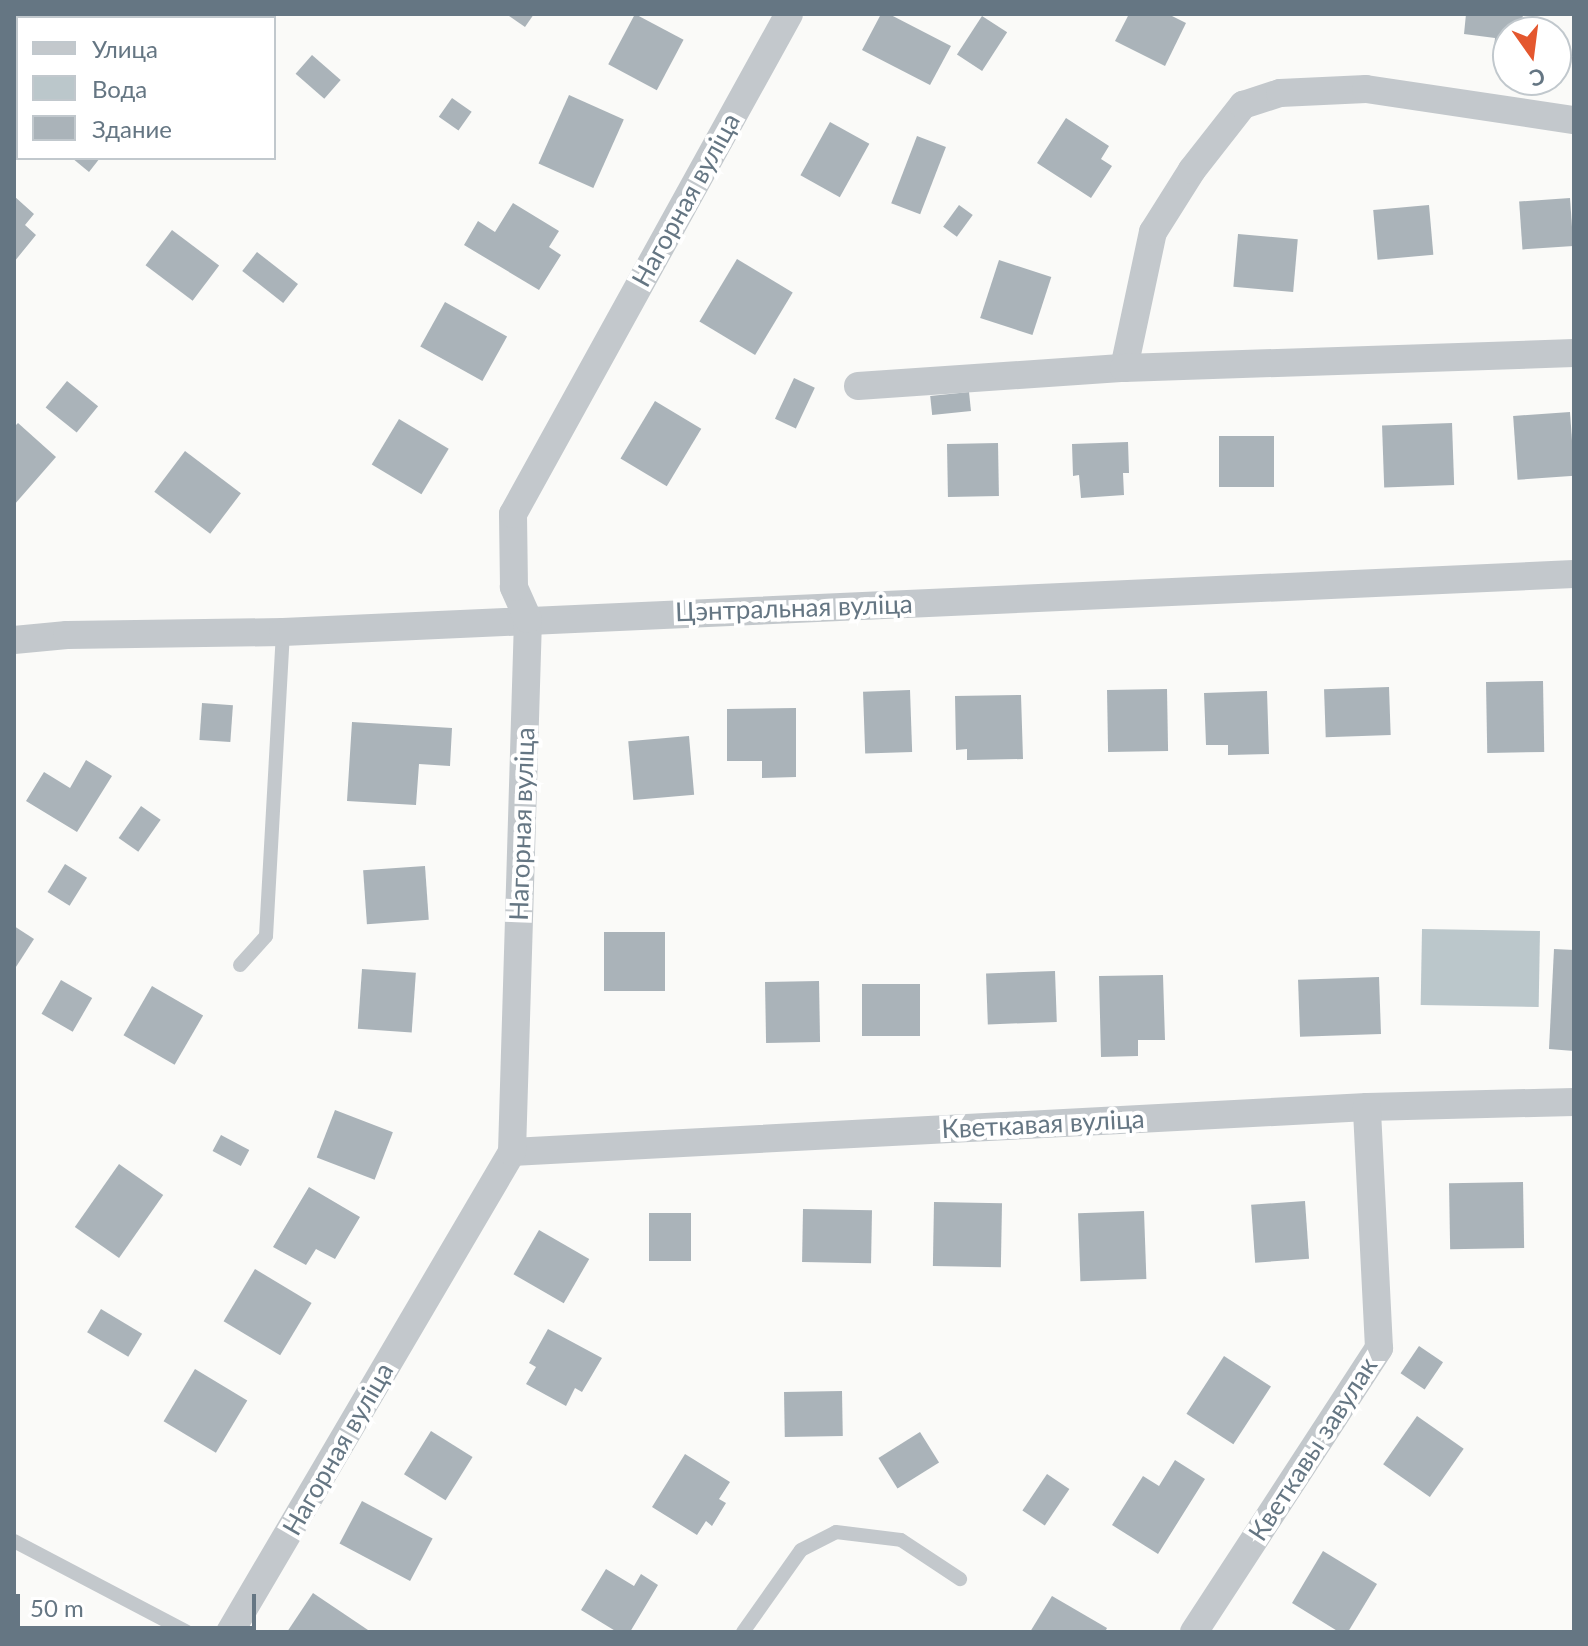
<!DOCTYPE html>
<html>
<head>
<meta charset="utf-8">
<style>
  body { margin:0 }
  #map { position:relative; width:1588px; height:1646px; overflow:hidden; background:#fafaf8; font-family:Lato,sans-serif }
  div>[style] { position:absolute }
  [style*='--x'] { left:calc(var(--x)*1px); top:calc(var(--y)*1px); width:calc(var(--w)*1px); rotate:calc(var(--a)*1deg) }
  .water>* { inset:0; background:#bbc7cb; transform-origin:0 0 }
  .building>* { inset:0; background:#aab3b9; transform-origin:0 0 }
  .lane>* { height:14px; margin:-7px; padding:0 7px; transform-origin:7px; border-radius:7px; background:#c3c8cc }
  .street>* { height:28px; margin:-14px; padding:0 14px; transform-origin:14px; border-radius:14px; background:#c3c8cc }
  span { translate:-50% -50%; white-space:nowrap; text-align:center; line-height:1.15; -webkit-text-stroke:8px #fff; paint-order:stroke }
  .street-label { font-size:26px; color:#657683 }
  .frame { position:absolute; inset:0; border:16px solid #657683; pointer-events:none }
  .legend { position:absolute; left:16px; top:16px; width:260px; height:144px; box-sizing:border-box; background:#fff; border:2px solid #c1c8cd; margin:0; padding:10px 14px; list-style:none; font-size:24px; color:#657683 }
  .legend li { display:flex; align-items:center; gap:16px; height:40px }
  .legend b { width:40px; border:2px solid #c1c8cd }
  .north { position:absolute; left:1492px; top:16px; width:80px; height:80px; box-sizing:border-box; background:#fff; border:2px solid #c1c8cd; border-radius:50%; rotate:166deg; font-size:22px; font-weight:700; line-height:32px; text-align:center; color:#657683 }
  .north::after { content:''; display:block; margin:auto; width:28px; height:36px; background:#e4572e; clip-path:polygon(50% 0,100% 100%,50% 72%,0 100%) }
  .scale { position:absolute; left:16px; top:1594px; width:240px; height:36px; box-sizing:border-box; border:4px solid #657683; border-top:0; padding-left:10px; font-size:24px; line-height:28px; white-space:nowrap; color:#657683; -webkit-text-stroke:6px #fff; paint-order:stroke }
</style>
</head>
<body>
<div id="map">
  <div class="water">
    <i style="left:1422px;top:929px;width:118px;height:76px;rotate:1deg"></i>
  </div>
  <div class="building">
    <i style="clip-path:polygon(506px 14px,534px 14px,525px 27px)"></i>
    <i style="left:635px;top:14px;width:55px;height:57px;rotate:28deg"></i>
    <i style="clip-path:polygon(881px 14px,889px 14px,951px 46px,930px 85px,862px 50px)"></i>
    <i style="clip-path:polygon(1129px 14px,1168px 14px,1186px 23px,1165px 66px,1115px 41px)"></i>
    <i style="clip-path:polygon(1466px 14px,1523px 14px,1521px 32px,1508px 32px,1508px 49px,1494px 47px,1495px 38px,1464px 34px)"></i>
    <i style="left:982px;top:16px;width:30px;height:46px;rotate:33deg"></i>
    <i style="left:312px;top:55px;width:38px;height:25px;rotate:41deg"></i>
    <i style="left:569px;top:95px;width:60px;height:75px;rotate:24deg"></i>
    <i style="left:452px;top:98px;width:24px;height:23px;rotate:35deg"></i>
    <i style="clip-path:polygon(1066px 118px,1109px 146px,1101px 159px,1112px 166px,1091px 198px,1037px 163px)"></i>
    <i style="left:830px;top:122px;width:45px;height:61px;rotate:29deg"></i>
    <i style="left:917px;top:136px;width:31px;height:72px;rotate:21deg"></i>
    <i style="clip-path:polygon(72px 158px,100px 158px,89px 172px)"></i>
    <i style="clip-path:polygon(14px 196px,34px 214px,25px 225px,36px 235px,14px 262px)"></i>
    <i style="left:1570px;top:198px;width:48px;height:51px;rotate:86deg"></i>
    <i style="clip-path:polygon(513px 203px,559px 231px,549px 247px,561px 255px,539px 290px,464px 245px,478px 221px,495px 232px)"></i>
    <i style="left:959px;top:205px;width:17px;height:27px;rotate:36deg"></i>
    <i style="left:1429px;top:205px;width:50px;height:56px;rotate:85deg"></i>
    <i style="left:172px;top:230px;width:59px;height:44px;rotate:37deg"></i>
    <i style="left:1238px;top:234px;width:60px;height:53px;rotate:5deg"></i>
    <i style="left:257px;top:252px;width:52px;height:24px;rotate:38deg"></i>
    <i style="left:737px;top:259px;width:65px;height:73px;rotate:31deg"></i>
    <i style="left:999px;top:260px;width:55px;height:61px;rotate:18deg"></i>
    <i style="left:445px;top:302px;width:71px;height:51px;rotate:29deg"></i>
    <i style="left:794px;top:378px;width:23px;height:45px;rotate:25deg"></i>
    <i style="left:67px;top:381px;width:40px;height:34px;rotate:39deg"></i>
    <i style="left:969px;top:392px;width:19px;height:39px;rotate:84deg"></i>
    <i style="left:655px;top:401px;width:54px;height:67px;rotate:31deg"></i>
    <i style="left:1570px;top:412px;width:64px;height:57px;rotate:86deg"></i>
    <i style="left:399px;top:419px;width:58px;height:53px;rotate:31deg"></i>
    <i style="clip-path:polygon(18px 423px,56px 457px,14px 505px,14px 427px)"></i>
    <i style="left:1452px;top:423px;width:62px;height:70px;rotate:88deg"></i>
    <i style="left:1219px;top:436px;width:55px;height:51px"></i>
    <i style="clip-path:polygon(1128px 442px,1129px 473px,1123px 473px,1124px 495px,1081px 498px,1079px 475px,1073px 476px,1072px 444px)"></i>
    <i style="left:998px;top:443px;width:53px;height:51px;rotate:89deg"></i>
    <i style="left:185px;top:451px;width:70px;height:51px;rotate:37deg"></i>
    <i style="left:1543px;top:681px;width:71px;height:57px;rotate:89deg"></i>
    <i style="left:1389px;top:687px;width:48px;height:65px;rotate:88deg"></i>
    <i style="left:1167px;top:689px;width:62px;height:60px;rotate:89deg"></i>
    <i style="left:910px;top:690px;width:62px;height:47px;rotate:88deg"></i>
    <i style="clip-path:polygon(1267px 691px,1269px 754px,1228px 755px,1228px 745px,1206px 745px,1204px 693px)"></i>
    <i style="clip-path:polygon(1021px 695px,1023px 759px,967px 760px,967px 749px,956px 750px,955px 696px)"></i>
    <i style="left:202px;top:703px;width:31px;height:37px;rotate:4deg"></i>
    <i style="clip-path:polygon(796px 708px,796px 777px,762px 778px,762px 761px,727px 761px,727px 709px)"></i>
    <i style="clip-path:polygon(352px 722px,452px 728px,450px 766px,419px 764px,416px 805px,347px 801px)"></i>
    <i style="left:689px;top:736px;width:59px;height:61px;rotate:85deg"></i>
    <i style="clip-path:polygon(86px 760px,112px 776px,77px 832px,26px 801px,44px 772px,70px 788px)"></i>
    <i style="left:141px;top:806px;width:24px;height:39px;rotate:35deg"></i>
    <i style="left:65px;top:864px;width:26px;height:33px;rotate:32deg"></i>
    <i style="left:425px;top:866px;width:54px;height:62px;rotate:86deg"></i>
    <i style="clip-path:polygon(14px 926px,34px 939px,14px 970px)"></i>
    <i style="left:604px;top:932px;width:61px;height:59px"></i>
    <i style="clip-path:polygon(1554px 949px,1574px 950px,1574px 1051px,1549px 1049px)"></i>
    <i style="left:362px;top:969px;width:54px;height:60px;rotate:4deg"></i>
    <i style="left:1055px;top:971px;width:51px;height:69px;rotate:88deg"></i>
    <i style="clip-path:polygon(1163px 975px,1165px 1040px,1138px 1040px,1138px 1056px,1101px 1057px,1099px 976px)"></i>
    <i style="left:1379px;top:977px;width:57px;height:81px;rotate:88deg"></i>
    <i style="left:61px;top:980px;width:36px;height:39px;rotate:30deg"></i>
    <i style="left:819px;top:981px;width:61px;height:54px;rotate:89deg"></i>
    <i style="left:862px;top:984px;width:58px;height:52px"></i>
    <i style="left:152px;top:986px;width:59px;height:57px;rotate:30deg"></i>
    <i style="left:335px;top:1110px;width:62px;height:51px;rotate:21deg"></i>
    <i style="left:221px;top:1135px;width:32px;height:18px;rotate:28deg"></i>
    <i style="left:119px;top:1164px;width:54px;height:77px;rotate:35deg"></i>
    <i style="left:1523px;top:1182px;width:66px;height:74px;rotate:89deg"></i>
    <i style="clip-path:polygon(309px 1187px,360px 1217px,335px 1259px,316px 1249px,306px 1265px,273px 1247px)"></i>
    <i style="left:1305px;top:1201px;width:58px;height:54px;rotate:86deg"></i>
    <i style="left:934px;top:1202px;width:68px;height:64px;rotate:1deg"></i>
    <i style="left:803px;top:1209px;width:69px;height:53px;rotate:1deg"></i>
    <i style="left:1144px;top:1211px;width:68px;height:66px;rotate:88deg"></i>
    <i style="left:649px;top:1213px;width:42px;height:48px"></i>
    <i style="left:539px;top:1230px;width:58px;height:51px;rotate:30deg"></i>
    <i style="left:255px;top:1269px;width:66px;height:61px;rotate:31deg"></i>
    <i style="left:101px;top:1309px;width:48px;height:27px;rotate:31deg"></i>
    <i style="clip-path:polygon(548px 1329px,602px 1358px,582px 1392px,575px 1388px,566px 1406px,526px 1384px,536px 1367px,529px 1363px)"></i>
    <i style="left:1419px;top:1346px;width:29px;height:33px;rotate:34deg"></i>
    <i style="left:1224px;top:1356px;width:56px;height:69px;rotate:33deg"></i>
    <i style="left:195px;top:1369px;width:61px;height:61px;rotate:31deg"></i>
    <i style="left:842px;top:1391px;width:45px;height:58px;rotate:89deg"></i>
    <i style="left:1417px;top:1416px;width:57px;height:59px;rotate:35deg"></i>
    <i style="left:431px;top:1431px;width:49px;height:51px;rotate:32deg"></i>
    <i style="left:920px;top:1432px;width:36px;height:49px;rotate:58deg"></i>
    <i style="clip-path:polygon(685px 1454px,730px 1482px,719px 1499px,726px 1503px,712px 1526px,706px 1521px,697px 1535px,652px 1507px)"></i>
    <i style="clip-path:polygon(1175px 1460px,1205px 1479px,1158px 1554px,1112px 1525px,1143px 1476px,1159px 1486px)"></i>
    <i style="left:1047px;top:1474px;width:27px;height:44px;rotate:34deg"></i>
    <i style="left:362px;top:1501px;width:80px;height:48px;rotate:28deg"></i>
    <i style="clip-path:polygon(1323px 1551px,1377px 1584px,1348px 1632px,1339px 1632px,1292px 1603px)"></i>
    <i style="clip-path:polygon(606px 1569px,634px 1586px,641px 1574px,658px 1585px,630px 1632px,617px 1632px,581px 1610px)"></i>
    <i style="clip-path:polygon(313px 1593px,368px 1630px,366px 1632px,287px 1632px)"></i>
    <i style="clip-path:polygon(1052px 1596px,1107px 1628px,1105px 1632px,1030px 1632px)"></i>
  </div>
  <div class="lane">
    <i style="--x:240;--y:965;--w:39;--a:-48"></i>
    <i style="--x:266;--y:936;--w:304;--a:-86.8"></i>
    <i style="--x:14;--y:1541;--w:195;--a:27.7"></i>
    <i style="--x:743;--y:1632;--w:100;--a:-54.7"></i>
    <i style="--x:801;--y:1550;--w:39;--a:-27"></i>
    <i style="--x:836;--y:1532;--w:65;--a:7"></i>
    <i style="--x:901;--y:1540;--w:71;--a:33.5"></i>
  </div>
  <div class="street">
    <i style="--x:1124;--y:368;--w:139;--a:-78"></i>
    <i style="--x:1153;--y:232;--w:73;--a:-57.8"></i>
    <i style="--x:1192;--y:170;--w:83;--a:-51.9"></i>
    <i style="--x:1243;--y:105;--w:39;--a:-18"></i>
    <i style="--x:1280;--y:93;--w:86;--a:-2.7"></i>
    <i style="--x:1366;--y:89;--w:210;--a:8.5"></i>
    <i style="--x:858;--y:386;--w:267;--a:-3.9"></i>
    <i style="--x:1124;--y:368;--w:450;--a:-1.9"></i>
    <i style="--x:14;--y:640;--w:53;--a:-5.4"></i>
    <i style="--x:67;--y:635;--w:216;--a:-0.8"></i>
    <i style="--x:283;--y:632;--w:1292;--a:-2.57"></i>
    <i style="--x:512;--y:1152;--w:856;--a:-3.01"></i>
    <i style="--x:1367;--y:1107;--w:207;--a:-1.4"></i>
    <i style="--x:230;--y:1632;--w:557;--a:-59.57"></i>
    <i style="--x:512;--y:1152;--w:533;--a:-88.28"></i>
    <i style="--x:528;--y:619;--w:35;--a:-114"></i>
    <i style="--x:514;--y:587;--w:73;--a:-90.8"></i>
    <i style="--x:513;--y:514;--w:571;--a:-61.1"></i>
    <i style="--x:1194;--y:1632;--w:339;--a:-56.9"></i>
    <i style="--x:1379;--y:1348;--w:241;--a:-92.9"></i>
  </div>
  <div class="street-label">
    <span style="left:686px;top:200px;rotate:-61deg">Нагорная вуліца</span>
    <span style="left:794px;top:608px;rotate:-2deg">Цэнтральная вуліца</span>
    <span style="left:522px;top:824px;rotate:-88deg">Нагорная вуліца</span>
    <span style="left:1043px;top:1124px;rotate:-3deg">Кветкавая вуліца</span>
    <span style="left:338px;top:1449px;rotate:-60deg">Нагорная вуліца</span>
    <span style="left:1313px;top:1449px;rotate:-57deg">Кветкавы завулак</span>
  </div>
  <div class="frame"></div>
  <ul class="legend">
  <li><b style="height:10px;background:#c3c8cc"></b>Улица</li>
  <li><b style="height:22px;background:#bbc7cb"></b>Вода</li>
  <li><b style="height:22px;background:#aab3b9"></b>Здание</li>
  </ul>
  <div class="north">С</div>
  <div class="scale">50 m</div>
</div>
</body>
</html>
